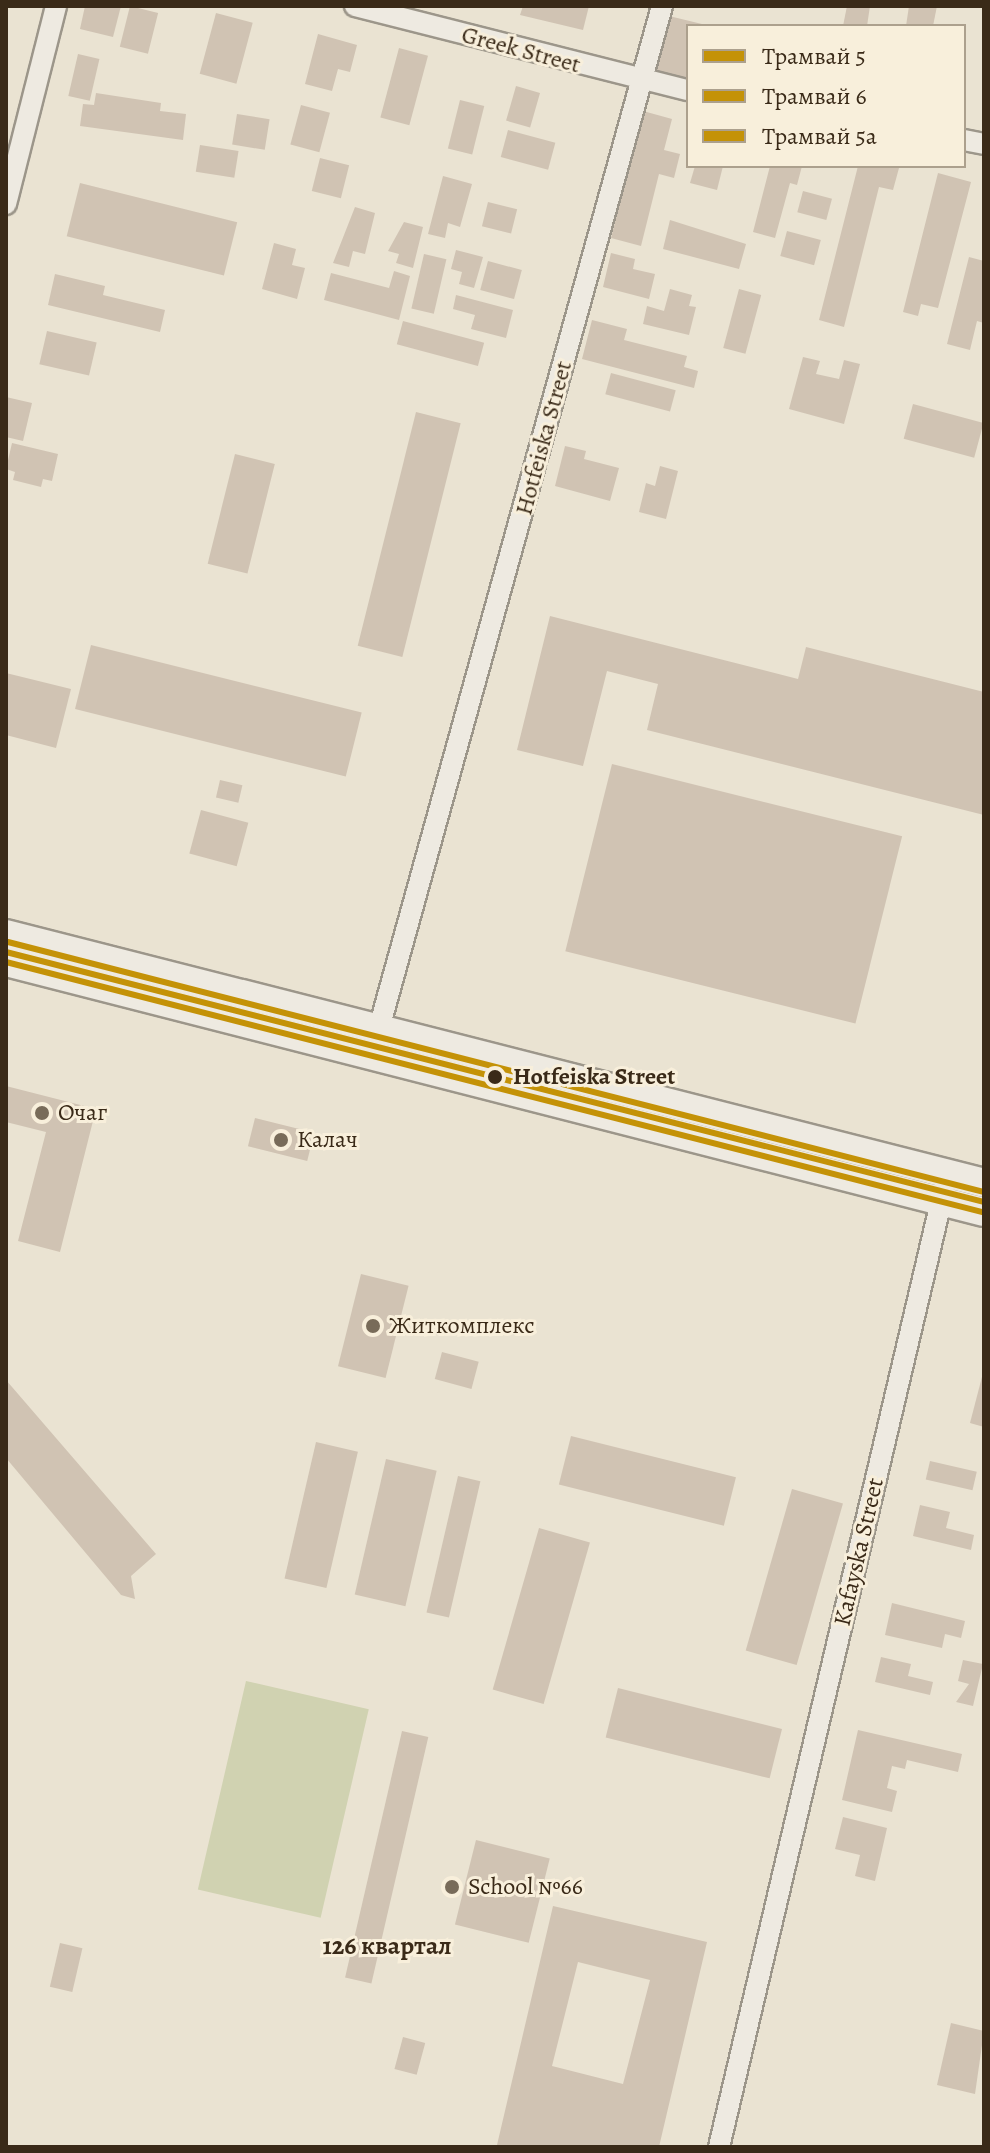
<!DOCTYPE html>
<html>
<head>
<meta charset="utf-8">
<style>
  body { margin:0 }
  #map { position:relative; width:990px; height:2153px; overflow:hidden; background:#eae3d2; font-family:Alegreya,serif }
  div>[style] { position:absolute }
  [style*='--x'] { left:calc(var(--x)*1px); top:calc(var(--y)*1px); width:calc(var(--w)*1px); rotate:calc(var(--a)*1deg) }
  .green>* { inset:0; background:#d0d2b1; transform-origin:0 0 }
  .building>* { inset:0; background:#d0c3b3; transform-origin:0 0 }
  .roads { filter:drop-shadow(2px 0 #9c968a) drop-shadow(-2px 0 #9c968a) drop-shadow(0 2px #9c968a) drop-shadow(0 -2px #9c968a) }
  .minor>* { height:20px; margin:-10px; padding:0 10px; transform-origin:10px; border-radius:10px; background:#eeeae1 }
  .secondary>* { height:28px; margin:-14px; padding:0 14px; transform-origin:14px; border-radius:14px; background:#eeeae1 }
  .tram-1>* { height:6px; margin:-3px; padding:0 3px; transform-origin:3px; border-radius:3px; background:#c49207 }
  .tram-2>* { height:6px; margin:-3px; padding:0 3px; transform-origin:3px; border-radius:3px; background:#c49207 }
  .tram-3>* { height:6px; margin:-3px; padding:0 3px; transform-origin:3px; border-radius:3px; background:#c49207 }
  .dots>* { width:22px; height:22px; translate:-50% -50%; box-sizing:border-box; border:4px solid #f8efdb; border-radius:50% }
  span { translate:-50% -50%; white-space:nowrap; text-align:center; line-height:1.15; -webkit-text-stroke:6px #f8efdb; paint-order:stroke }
  .street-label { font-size:24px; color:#3a2a18 }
  .stop-label { font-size:24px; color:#3a2a18; font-weight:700 }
  .left { translate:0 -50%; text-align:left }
  .poi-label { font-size:24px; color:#3a2a18 }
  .neighbourhood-label { font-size:26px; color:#3a2a18; font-weight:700 }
  .frame { position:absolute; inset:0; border:8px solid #3a2a18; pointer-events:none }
  .legend { position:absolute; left:686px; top:24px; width:280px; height:144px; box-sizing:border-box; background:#f8efdb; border:2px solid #aca08d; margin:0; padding:10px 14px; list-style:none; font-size:24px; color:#3a2a18 }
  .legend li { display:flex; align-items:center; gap:16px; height:40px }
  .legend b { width:40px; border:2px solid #aca08d }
</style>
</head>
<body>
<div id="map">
  <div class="green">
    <i style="left:246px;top:1681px;width:126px;height:214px;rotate:13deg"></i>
  </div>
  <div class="building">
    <i style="clip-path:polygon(85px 6px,121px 6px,113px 37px,80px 29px)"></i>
    <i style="left:130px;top:6px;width:29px;height:42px;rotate:14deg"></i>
    <i style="clip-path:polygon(523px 6px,589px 6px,583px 30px,520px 15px)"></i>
    <i style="clip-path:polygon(847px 6px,870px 6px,867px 26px,843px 26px)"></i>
    <i style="clip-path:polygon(909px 6px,937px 6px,933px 26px,906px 26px)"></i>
    <i style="left:216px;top:13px;width:38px;height:63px;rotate:15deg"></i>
    <i style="clip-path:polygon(665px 15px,706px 25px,688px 26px,688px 79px,652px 70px)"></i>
    <i style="clip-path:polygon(318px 34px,357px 45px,350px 72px,338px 69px,332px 91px,305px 84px)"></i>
    <i style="left:399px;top:48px;width:30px;height:72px;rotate:15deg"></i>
    <i style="left:78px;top:54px;width:22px;height:43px;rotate:13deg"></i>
    <i style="left:516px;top:86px;width:25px;height:36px;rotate:16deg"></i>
    <i style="clip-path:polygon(96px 93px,161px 103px,160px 111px,186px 114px,183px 140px,80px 126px,83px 104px,94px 105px)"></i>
    <i style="left:460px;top:100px;width:25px;height:50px;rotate:14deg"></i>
    <i style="left:301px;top:105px;width:30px;height:41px;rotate:15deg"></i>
    <i style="clip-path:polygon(643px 111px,672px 119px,664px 150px,680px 154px,674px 178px,659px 174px,641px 246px,611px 238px)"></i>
    <i style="left:237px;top:114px;width:33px;height:31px;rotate:9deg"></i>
    <i style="left:508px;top:130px;width:49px;height:28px;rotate:15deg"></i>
    <i style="left:200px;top:145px;width:39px;height:27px;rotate:9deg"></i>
    <i style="left:320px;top:158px;width:30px;height:34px;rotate:14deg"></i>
    <i style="clip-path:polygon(695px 166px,723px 166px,717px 190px,690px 183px)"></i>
    <i style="clip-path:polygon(770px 166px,802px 166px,797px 185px,790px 183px,775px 238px,753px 232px)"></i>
    <i style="clip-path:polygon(858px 166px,899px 168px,893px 190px,879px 187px,844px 327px,819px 320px)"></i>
    <i style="clip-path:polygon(938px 173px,971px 182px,938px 308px,921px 304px,918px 316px,903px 312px)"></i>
    <i style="clip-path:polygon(443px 176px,472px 184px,460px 227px,448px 223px,445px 238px,428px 234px)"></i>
    <i style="left:80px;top:183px;width:162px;height:55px;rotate:14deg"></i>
    <i style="left:803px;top:191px;width:30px;height:22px;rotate:15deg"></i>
    <i style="left:488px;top:202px;width:30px;height:25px;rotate:14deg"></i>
    <i style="clip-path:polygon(355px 207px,375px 213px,365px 254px,353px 251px,349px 267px,333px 263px)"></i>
    <i style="clip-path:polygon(670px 220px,746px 244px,739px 269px,663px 249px)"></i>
    <i style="clip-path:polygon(404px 222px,423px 227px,413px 268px,396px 263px,399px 254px,388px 251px)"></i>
    <i style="left:787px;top:231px;width:35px;height:26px;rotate:15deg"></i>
    <i style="clip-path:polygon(274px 243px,296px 249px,292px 265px,305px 268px,297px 299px,262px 289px)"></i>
    <i style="clip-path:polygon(456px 250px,483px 257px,474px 288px,459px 284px,462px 272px,451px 269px)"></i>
    <i style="clip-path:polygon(611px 253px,635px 259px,633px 269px,655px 274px,649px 299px,603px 287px)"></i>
    <i style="left:424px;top:254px;width:23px;height:56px;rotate:13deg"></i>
    <i style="clip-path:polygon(969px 257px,984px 261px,984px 323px,977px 321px,970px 350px,947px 344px)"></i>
    <i style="left:488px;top:261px;width:35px;height:30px;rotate:15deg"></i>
    <i style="clip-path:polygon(394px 271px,410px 276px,399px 320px,324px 300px,331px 273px,389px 288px)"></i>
    <i style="clip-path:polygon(55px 274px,105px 286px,103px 295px,165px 310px,160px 332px,48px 305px)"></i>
    <i style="clip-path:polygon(670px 289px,692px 295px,689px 306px,696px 307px,689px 335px,643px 324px,647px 306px,664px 311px)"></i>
    <i style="left:739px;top:289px;width:23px;height:61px;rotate:15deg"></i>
    <i style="clip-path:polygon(456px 295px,513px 310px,506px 338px,471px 329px,475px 315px,453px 309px)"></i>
    <i style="clip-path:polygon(592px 320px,627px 329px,624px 340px,687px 356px,684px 367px,698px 371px,694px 388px,582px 359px)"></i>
    <i style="left:403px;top:321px;width:84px;height:24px;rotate:15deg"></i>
    <i style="left:47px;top:331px;width:51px;height:34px;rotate:13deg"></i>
    <i style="clip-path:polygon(803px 357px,820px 361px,816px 374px,839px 379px,844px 360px,860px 364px,844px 424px,789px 409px)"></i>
    <i style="left:611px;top:373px;width:67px;height:22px;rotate:15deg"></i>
    <i style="clip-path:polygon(6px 397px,32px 403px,23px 441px,6px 437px)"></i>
    <i style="left:913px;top:404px;width:73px;height:36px;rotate:15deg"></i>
    <i style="left:416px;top:412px;width:46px;height:241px;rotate:14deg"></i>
    <i style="clip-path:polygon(12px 443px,58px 454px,52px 481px,43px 479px,41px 487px,13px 480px,15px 472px,6px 469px)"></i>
    <i style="clip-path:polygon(565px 446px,586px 451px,584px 459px,619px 468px,610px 501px,555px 486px)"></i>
    <i style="left:235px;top:454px;width:41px;height:113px;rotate:14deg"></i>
    <i style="clip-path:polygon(660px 466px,678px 471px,666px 519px,639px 512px,646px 483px,655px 486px)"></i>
    <i style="clip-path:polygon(550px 616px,798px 679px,806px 647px,984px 692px,984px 815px,647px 730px,658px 684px,607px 671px,583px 766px,517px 750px)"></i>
    <i style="left:91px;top:645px;width:279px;height:66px;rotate:14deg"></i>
    <i style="clip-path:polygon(6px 673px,71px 689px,56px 748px,6px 735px)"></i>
    <i style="left:612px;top:764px;width:299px;height:193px;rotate:14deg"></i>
    <i style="left:220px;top:780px;width:23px;height:18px;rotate:13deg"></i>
    <i style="left:201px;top:810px;width:49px;height:45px;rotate:15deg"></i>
    <i style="clip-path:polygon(6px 1086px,96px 1109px,60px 1252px,18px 1241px,46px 1132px,6px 1122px)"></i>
    <i style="left:255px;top:1118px;width:61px;height:29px;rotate:14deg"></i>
    <i style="left:361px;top:1274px;width:49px;height:95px;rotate:14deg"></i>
    <i style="left:442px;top:1352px;width:38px;height:28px;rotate:15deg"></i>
    <i style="clip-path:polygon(983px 1373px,984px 1374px,984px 1427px,970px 1423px)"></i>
    <i style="clip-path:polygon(6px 1380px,156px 1554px,131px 1576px,135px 1599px,121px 1595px,6px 1458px)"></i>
    <i style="left:571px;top:1436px;width:170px;height:50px;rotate:14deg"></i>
    <i style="left:316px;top:1442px;width:43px;height:140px;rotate:13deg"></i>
    <i style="left:386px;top:1459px;width:52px;height:139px;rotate:13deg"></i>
    <i style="left:930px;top:1461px;width:48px;height:19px;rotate:13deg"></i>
    <i style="left:458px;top:1476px;width:23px;height:140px;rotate:13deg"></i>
    <i style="left:792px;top:1489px;width:53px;height:168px;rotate:16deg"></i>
    <i style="clip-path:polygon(920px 1505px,950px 1512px,946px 1528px,974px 1535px,971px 1550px,913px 1536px)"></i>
    <i style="left:539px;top:1528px;width:53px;height:168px;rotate:16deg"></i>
    <i style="clip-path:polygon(892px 1603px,965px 1621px,961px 1638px,945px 1634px,942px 1648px,885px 1635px)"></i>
    <i style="clip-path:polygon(881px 1657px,911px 1664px,908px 1676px,933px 1682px,930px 1695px,875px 1682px)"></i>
    <i style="clip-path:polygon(963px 1660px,983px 1664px,973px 1706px,956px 1702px,969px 1684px,958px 1681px)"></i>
    <i style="left:618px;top:1688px;width:169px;height:51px;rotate:14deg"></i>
    <i style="clip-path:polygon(858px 1730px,962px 1754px,958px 1772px,907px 1760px,905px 1769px,892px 1766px,887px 1788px,897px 1791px,892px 1812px,842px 1800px)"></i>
    <i style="left:402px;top:1731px;width:27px;height:253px;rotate:13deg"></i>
    <i style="clip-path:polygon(843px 1817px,887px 1828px,875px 1881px,855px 1876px,860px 1855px,835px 1849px)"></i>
    <i style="left:476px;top:1840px;width:76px;height:87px;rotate:14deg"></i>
    <i style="clip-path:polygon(evenodd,553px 1906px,707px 1942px,659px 2147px,497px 2145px,553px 1906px,578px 1962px,650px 1980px,623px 2084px,552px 2066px,578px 1962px)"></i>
    <i style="left:60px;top:1943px;width:23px;height:45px;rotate:13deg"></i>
    <i style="clip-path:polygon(951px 2023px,984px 2031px,975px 2094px,937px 2085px)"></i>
    <i style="left:403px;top:2037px;width:23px;height:33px;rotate:15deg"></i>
  </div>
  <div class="roads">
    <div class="minor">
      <i style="--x:355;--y:6;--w:343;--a:14.2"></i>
      <i style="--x:964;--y:140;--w:20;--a:11"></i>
      <i style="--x:6;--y:204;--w:204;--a:-75.8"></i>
      <i style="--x:376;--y:1039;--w:1072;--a:-74.52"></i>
      <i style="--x:719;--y:2147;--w:984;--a:-76.78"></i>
    </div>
    <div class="secondary">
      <i style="--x:6;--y:934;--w:1009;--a:14.28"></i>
      <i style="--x:6;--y:962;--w:1009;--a:14.34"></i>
    </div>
  </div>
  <div class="tram-1">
    <i style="--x:6;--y:952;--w:1009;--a:14.34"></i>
  </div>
  <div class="tram-2">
    <i style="--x:6;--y:962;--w:1008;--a:14.37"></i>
  </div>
  <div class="tram-3">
    <i style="--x:8;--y:942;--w:1008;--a:14.37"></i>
  </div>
  <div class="dots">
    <i style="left:495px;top:1077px;background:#3a2a18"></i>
    <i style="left:42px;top:1113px;background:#786b59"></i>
    <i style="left:281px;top:1140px;background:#786b59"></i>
    <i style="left:373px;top:1326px;background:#786b59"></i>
    <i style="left:452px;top:1887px;background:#786b59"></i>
  </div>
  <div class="street-label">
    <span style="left:521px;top:50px;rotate:15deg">Greek Street</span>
    <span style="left:544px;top:438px;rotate:-75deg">Hotfeiska Street</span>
    <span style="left:859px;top:1552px;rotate:-77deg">Kafayska Street</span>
  </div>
  <div class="stop-label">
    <span class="left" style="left:513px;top:1077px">Hotfeiska Street</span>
  </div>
  <div class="poi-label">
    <span class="left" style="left:58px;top:1113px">Очаг</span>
    <span class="left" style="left:297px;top:1140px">Калач</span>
    <span class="left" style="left:389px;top:1326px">Житкомплекс</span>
    <span class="left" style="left:468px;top:1887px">School №66</span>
  </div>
  <div class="neighbourhood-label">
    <span style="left:387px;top:1946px">126 квартал</span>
  </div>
  <div class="frame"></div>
  <ul class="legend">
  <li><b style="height:10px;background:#c49207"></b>Трамвай 5</li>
  <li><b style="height:10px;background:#c49207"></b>Трамвай 6</li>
  <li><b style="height:10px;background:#c49207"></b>Трамвай 5а</li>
  </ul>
</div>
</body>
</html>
